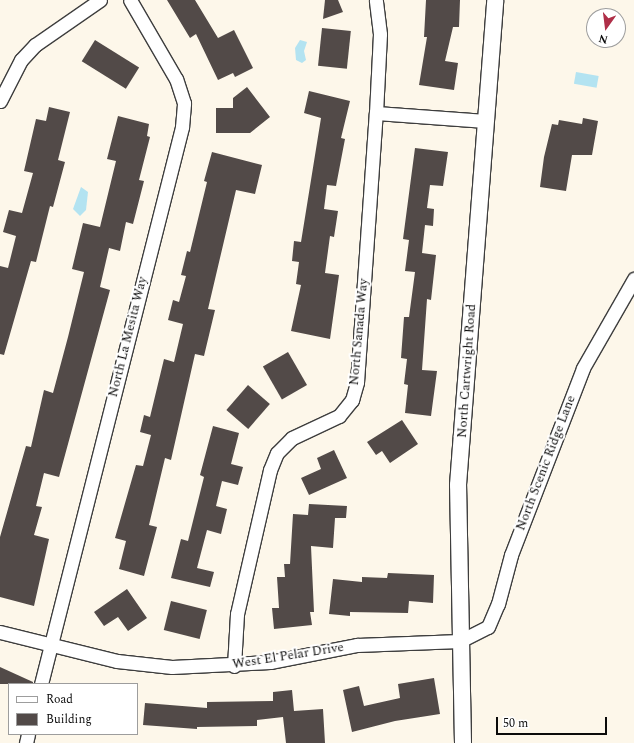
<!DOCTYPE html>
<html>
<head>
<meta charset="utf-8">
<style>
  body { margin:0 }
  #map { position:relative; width:634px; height:743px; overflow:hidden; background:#fdf7ea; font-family:Spectral,serif }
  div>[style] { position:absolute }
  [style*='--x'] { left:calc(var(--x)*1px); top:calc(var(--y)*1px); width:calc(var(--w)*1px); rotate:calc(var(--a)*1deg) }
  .water>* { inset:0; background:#b3e3f1; transform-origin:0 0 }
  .building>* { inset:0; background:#524a48; transform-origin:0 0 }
  .roads { filter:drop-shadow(1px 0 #3e3e3e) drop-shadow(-1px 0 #3e3e3e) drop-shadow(0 1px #3e3e3e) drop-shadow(0 -1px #3e3e3e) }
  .minor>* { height:13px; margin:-6.5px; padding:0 6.5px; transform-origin:6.5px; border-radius:6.5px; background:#fff }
  .tertiary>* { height:16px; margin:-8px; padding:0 8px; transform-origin:8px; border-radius:8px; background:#fff }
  span { translate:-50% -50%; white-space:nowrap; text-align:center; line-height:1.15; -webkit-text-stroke:4px #fff; paint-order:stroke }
  .street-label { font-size:13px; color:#0b0b0b }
  .legend { position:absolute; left:8px; top:683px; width:130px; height:52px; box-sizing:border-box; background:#fff; border:1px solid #9d9d9d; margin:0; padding:5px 7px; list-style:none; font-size:12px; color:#0b0b0b }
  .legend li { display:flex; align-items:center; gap:8px; height:20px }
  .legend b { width:20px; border:1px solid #9d9d9d }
  .north { position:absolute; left:586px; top:8px; width:40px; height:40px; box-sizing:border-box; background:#fff; border:1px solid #9d9d9d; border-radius:50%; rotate:194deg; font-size:11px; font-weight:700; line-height:16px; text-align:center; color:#0b0b0b }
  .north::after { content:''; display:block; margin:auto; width:14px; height:18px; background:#af2f48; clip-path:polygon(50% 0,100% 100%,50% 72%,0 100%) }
  .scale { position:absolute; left:496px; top:717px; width:111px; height:18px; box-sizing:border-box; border:2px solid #0b0b0b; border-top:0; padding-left:5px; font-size:12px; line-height:14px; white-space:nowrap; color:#0b0b0b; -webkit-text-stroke:3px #fff; paint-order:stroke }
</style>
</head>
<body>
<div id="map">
  <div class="water">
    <i style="clip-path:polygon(300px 40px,307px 42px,304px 51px,306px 60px,302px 63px,296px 60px,295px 48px)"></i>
    <i style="left:576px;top:72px;width:23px;height:12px;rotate:10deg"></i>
    <i style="clip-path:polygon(81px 187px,88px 192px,86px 210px,80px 216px,73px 209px)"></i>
  </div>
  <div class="building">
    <i style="clip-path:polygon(167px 0,195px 0,218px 38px,234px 30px,253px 68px,235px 77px,233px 73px,218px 80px,196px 34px,190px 38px)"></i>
    <i style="clip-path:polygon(325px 0,338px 0,343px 12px,323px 19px)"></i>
    <i style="clip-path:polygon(426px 0,460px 0,459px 27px,453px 27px,445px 61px,458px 63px,454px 90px,419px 85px,427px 37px,424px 37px)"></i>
    <i style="left:322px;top:28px;width:29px;height:38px;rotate:6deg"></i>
    <i style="left:95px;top:40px;width:52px;height:25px;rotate:32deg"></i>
    <i style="clip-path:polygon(247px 87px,270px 117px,250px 133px,216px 133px,216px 108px,233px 108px,233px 98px)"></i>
    <i style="clip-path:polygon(309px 91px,350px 101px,341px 138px,345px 139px,336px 186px,327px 185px,324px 209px,338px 211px,334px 237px,330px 236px,325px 273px,339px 275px,330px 339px,291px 331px,301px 285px,296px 284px,299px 262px,292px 261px,294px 241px,301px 242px,321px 118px,304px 113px)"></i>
    <i style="clip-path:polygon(49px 107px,70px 112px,58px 160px,65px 162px,53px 207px,50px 206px,36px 262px,31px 261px,4px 355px,0 354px,0 266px,8px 268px,16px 236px,3px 232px,9px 210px,22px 213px,33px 173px,24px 171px,36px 119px,46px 121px)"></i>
    <i style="clip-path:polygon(118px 116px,149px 124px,147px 136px,150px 137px,139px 180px,144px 181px,133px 224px,126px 222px,120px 251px,109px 248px,100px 287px,110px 290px,59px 477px,44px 473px,36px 506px,42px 507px,34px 535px,49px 539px,34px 606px,0 597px,0 537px,26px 446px,31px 447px,44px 390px,53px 393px,68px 337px,84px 272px,72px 269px,83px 223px,100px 227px,116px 161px,107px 159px)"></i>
    <i style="clip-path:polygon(583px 118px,598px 121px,592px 155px,572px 155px,566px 191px,540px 187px,544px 157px,552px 124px,558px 125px,559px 120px,582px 124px)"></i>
    <i style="clip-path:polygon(415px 148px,448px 152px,443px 186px,430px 185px,427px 208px,434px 209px,433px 226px,425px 225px,422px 253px,436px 255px,431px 300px,427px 299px,422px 370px,437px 371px,431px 416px,405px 413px,408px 385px,404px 384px,407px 359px,401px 358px,404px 317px,409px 317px,415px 272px,405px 271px,409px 240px,403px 239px)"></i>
    <i style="clip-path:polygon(212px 152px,262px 165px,255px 194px,236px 190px,208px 309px,215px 310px,204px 356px,195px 354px,171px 460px,165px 458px,149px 525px,157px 527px,144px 576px,119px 569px,126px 541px,115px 538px,136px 465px,143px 466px,151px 435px,140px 432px,144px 415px,150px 417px,164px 359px,174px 362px,183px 324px,168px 320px,173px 300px,179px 302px,186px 276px,181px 275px,187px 251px,190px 252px,207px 182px,204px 181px)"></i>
    <i style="left:288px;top:352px;width:38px;height:29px;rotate:60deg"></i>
    <i style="left:248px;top:385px;width:29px;height:33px;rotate:41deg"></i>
    <i style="clip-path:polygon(402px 420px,418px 444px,390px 463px,382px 451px,376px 455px,367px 442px)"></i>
    <i style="clip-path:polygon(213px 426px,239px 433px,231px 464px,243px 467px,238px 485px,222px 481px,216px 506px,227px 509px,221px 534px,207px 530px,197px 568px,214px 572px,210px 587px,171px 578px,181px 539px,188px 541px,204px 477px,200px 475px)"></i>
    <i style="clip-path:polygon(334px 450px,347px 478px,309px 495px,301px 478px,321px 469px,317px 458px)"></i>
    <i style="clip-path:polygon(309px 504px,347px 506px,346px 518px,335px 518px,333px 548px,311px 546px,314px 612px,310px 612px,312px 625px,274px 629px,272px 608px,279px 608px,277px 577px,285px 577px,284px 564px,290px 564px,293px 514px,308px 515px)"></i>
    <i style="clip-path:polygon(388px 573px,434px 575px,433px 603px,409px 601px,408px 613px,350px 612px,350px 616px,329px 614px,333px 579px,362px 582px,362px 577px,387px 578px)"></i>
    <i style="clip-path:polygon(127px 589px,147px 618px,128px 631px,118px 617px,104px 626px,94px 612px)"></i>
    <i style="left:171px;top:601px;width:37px;height:30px;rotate:14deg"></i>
    <i style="clip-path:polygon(0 667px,33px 682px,33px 684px,0 684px)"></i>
    <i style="clip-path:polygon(434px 678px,440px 714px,395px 721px,352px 732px,343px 690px,359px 686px,364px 706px,400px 698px,398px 684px)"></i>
    <i style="clip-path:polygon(292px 690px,294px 711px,323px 709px,325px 743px,286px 743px,283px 717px,257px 720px,257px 726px,197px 727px,197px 729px,143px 725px,145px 703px,207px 708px,207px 702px,273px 701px,273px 692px)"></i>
  </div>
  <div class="roads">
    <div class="minor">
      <i style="--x:0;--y:101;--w:46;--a:-62.9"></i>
      <i style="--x:21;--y:60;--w:21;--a:-47"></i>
      <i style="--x:35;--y:45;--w:79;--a:-34.7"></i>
      <i style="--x:376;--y:113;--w:110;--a:4.2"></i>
      <i style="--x:0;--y:632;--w:121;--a:13.9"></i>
      <i style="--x:117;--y:661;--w:55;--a:6.2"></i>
      <i style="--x:172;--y:667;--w:98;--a:-2.9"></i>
      <i style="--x:270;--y:662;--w:89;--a:-11.1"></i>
      <i style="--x:357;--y:645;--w:103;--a:-2.2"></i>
      <i style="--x:460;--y:641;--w:31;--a:-27"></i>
      <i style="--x:488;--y:627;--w:25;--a:-67"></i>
      <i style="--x:498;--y:604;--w:51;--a:-75.1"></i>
      <i style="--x:511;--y:555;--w:200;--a:-68.9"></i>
      <i style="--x:583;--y:368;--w:103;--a:-60.2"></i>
      <i style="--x:234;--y:666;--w:52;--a:-86.7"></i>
      <i style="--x:237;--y:614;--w:148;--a:-77.1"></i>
      <i style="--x:270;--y:470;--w:18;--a:-68"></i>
      <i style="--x:277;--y:453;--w:21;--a:-45"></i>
      <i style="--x:292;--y:438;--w:52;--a:-25.1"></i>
      <i style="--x:339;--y:416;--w:21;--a:-51"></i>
      <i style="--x:352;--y:400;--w:19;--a:-74"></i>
      <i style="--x:357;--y:382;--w:270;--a:-86"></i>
      <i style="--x:376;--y:113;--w:79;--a:-87.1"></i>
      <i style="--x:380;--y:34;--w:34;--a:-97"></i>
      <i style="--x:41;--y:684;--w:575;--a:-75.79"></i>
      <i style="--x:182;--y:127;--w:24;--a:-85"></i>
      <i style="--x:184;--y:103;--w:25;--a:-108"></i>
      <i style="--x:176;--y:79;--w:91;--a:-120.2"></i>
      <i style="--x:26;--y:743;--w:9;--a:-77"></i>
    </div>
    <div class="tertiary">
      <i style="--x:463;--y:743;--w:258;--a:-91.1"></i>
      <i style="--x:458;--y:485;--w:486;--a:-85.6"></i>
    </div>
  </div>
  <div class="street-label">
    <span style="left:359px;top:332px;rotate:-85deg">North Sanada Way</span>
    <span style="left:128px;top:337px;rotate:-76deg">North La Mesita Way</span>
    <span style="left:467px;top:371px;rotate:-86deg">North Cartwright Road</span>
    <span style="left:546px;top:463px;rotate:-69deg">North Scenic Ridge Lane</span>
    <span style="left:288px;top:656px;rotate:-9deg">West El Pelar Drive</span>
  </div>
  <ul class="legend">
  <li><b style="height:5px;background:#fff"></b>Road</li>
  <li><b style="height:11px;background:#524a48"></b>Building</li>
  </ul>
  <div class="north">N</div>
  <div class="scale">50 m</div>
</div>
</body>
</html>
